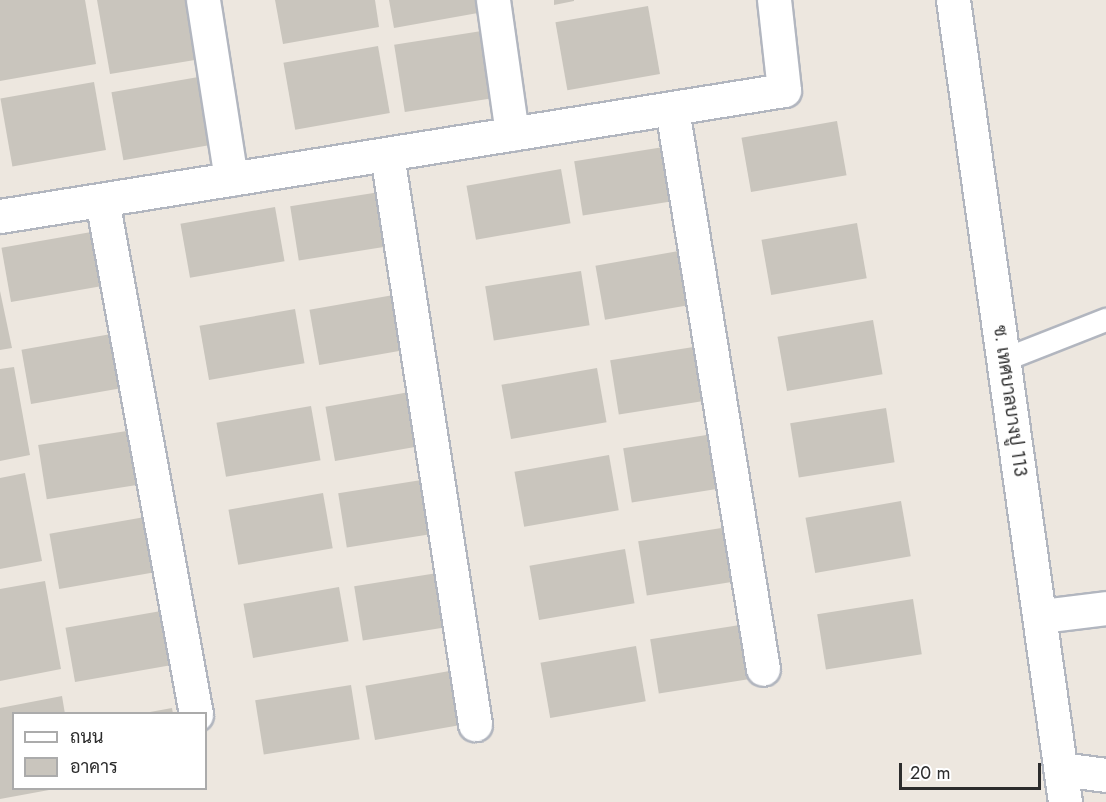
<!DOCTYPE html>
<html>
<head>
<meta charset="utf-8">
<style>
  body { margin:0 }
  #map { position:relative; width:1106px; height:802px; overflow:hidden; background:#ede7df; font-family:Jost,Sarabun,sans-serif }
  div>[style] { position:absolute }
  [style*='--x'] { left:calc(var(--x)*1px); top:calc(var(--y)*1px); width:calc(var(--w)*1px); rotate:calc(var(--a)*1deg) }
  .building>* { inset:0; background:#c9c5bd; transform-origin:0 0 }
  .roads { filter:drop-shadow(2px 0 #b2b6bf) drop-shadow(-2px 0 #b2b6bf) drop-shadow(0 2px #b2b6bf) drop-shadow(0 -2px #b2b6bf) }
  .lane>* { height:22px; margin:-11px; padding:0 11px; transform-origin:11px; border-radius:11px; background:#fff }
  .street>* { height:33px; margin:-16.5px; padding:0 16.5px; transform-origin:16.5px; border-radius:16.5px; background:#fff }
  .secondary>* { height:33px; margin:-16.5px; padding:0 16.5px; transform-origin:16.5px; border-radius:16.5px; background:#fff }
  span { translate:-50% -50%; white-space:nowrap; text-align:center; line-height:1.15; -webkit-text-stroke:4.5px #fff; paint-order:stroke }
  .street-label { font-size:18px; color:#2c2c2c }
  .legend { position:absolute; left:12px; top:712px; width:195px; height:78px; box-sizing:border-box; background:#fff; border:2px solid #ababab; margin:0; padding:8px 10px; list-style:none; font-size:18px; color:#2c2c2c }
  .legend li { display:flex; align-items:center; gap:12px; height:30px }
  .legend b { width:30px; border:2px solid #ababab }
  .scale { position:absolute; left:899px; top:763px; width:142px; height:27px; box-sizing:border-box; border:3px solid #2c2c2c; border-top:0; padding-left:8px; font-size:18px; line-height:21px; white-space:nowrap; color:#2c2c2c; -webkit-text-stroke:4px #fff; paint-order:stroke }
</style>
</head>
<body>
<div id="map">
  <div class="building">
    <i style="clip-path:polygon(0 0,85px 0,96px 64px,0 81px)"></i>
    <i style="clip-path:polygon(97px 0,197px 0,207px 58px,110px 74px)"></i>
    <i style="clip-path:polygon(275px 0,375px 0,379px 27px,283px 44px)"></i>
    <i style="clip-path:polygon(389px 0,487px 0,489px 11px,394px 28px)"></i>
    <i style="clip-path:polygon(554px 0,574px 0,574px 1px,554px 5px)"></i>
    <i style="left:648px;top:6px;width:69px;height:94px;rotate:80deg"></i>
    <i style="left:488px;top:30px;width:68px;height:95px;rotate:81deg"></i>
    <i style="left:378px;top:46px;width:68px;height:96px;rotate:80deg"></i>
    <i style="left:204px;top:76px;width:69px;height:94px;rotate:80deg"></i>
    <i style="left:94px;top:82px;width:69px;height:95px;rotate:80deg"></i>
    <i style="left:837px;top:121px;width:55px;height:97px;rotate:80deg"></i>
    <i style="left:670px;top:146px;width:55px;height:97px;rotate:81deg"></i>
    <i style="left:561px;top:169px;width:55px;height:96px;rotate:80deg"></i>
    <i style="left:386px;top:191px;width:55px;height:97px;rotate:81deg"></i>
    <i style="left:275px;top:207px;width:55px;height:96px;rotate:80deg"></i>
    <i style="left:857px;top:223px;width:56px;height:97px;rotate:80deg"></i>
    <i style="left:97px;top:231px;width:55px;height:97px;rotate:80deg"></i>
    <i style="left:690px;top:249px;width:55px;height:96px;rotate:80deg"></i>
    <i style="left:581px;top:271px;width:55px;height:97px;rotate:81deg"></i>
    <i style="clip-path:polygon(0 291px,12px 348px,0 350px)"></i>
    <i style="left:405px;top:293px;width:56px;height:97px;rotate:80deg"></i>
    <i style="left:295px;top:309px;width:55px;height:97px;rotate:80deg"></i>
    <i style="left:873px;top:320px;width:55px;height:97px;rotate:80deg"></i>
    <i style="left:117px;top:333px;width:55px;height:97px;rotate:80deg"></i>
    <i style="left:706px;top:345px;width:55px;height:97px;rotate:81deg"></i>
    <i style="clip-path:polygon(14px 367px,30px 455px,0 461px,0 369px)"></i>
    <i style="left:597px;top:368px;width:55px;height:97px;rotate:80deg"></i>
    <i style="left:421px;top:390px;width:55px;height:97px;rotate:80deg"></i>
    <i style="left:311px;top:406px;width:55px;height:96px;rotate:80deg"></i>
    <i style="left:886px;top:408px;width:55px;height:97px;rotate:81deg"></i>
    <i style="left:133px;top:430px;width:55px;height:96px;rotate:81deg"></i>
    <i style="left:719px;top:433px;width:55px;height:97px;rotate:81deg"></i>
    <i style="left:609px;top:455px;width:56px;height:96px;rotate:80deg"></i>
    <i style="clip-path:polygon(25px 473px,42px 561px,0 569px,0 478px)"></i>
    <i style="left:434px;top:478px;width:55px;height:97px;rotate:81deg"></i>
    <i style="left:323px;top:493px;width:56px;height:96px;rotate:80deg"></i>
    <i style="left:901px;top:501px;width:56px;height:97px;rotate:80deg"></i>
    <i style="left:145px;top:517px;width:56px;height:97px;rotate:80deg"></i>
    <i style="left:734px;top:526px;width:55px;height:97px;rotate:81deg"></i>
    <i style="left:625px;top:549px;width:55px;height:97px;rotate:80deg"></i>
    <i style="left:450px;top:571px;width:55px;height:97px;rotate:81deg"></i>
    <i style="clip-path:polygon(45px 581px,61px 669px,0 681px,0 589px)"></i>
    <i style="left:339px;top:587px;width:55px;height:97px;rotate:80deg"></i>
    <i style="left:913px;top:599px;width:56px;height:97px;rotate:81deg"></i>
    <i style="left:161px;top:611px;width:55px;height:97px;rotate:80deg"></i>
    <i style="left:746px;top:624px;width:55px;height:97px;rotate:81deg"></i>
    <i style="left:636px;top:646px;width:56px;height:97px;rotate:80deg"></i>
    <i style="left:461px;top:669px;width:55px;height:97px;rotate:80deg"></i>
    <i style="left:351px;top:685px;width:55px;height:97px;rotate:81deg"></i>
    <i style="clip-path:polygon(62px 696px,65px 714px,14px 714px,14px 788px,49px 790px,0 799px,0 708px)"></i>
    <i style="clip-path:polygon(172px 708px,173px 714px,150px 714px,150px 712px)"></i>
  </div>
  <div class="roads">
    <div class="lane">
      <i style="--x:1004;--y:360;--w:110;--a:-21.4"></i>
    </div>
    <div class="street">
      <i style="--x:203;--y:0;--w:181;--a:81.1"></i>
      <i style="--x:493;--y:0;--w:135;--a:81.9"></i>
      <i style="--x:672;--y:109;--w:567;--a:80.77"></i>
      <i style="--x:387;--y:155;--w:576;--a:81.21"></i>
      <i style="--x:102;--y:200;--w:523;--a:79.64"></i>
      <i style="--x:0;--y:216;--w:794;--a:-9.13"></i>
      <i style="--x:784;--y:90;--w:91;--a:-96.3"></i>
      <i style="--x:1041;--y:616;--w:65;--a:-7"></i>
      <i style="--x:1061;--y:769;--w:45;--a:7.6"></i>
    </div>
    <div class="secondary">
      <i style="--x:953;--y:0;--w:810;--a:82.05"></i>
    </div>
  </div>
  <div class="street-label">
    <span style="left:1010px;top:401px;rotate:82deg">ซ. เทศบาลบางปู 113</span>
  </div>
  <ul class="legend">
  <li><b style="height:8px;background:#fff"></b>ถนน</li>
  <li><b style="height:16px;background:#c9c5bd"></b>อาคาร</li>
  </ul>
  <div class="scale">20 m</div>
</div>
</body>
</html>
